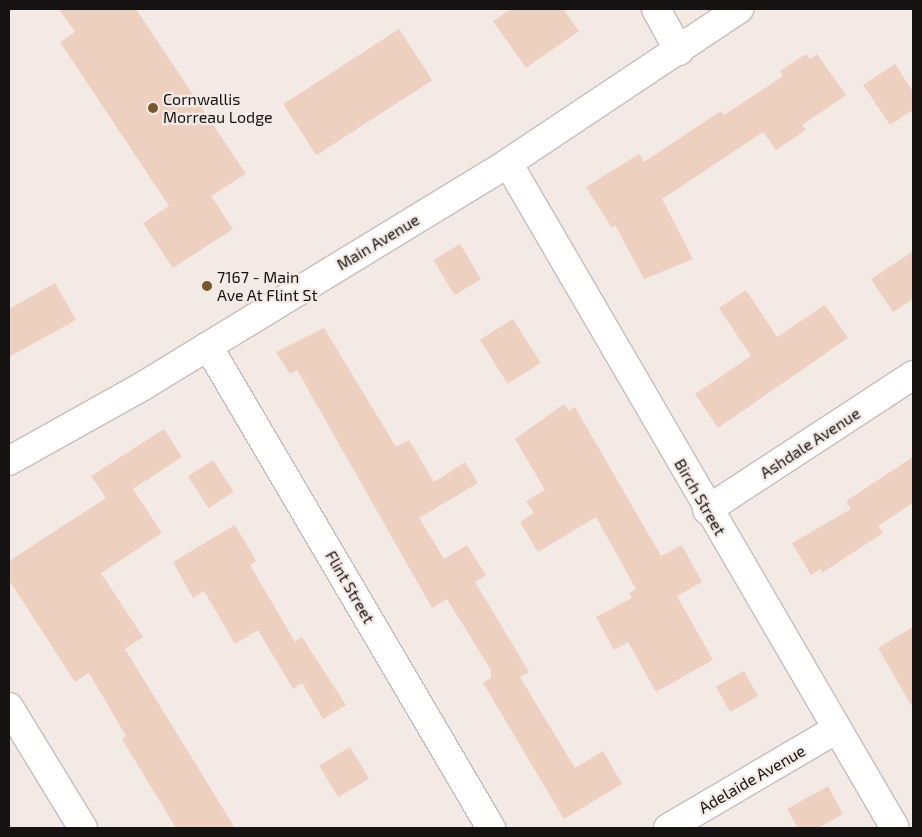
<!DOCTYPE html>
<html>
<head>
<meta charset="utf-8">
<style>
  body { margin:0 }
  #map { position:relative; width:922px; height:837px; overflow:hidden; background:#f3eae6; font-family:"Exo 2",sans-serif }
  div>[style] { position:absolute }
  [style*='--x'] { left:calc(var(--x)*1px); top:calc(var(--y)*1px); width:calc(var(--w)*1px); rotate:calc(var(--a)*1deg) }
  .building>* { inset:0; background:#eed0c0; transform-origin:0 0 }
  .roads { filter:drop-shadow(1px 0 #c7bebb) drop-shadow(-1px 0 #c7bebb) drop-shadow(0 1px #c7bebb) drop-shadow(0 -1px #c7bebb) }
  .minor>* { height:28px; margin:-14px; padding:0 14px; transform-origin:14px; border-radius:14px; background:#fff }
  .dots>* { width:14px; height:14px; translate:-50% -50%; box-sizing:border-box; border:2px solid #f3eae6; border-radius:50% }
  span { translate:-50% -50%; white-space:nowrap; text-align:center; line-height:1.15; -webkit-text-stroke:4.5px #f3eae6; paint-order:stroke }
  .poi-label { font-size:16px; color:#151211 }
  .left { translate:0 -50%; text-align:left }
  .street-label { font-size:16px; color:#151211 }
  .frame { position:absolute; inset:0; border:10px solid #151211; pointer-events:none }
</style>
</head>
<body>
<div id="map">
  <div class="building">
    <i style="clip-path:polygon(59px 9px,136px 9px,246px 174px,211px 196px,233px 229px,173px 268px,143px 223px,169px 206px,60px 42px,75px 32px)"></i>
    <i style="clip-path:polygon(511px 9px,563px 9px,579px 31px,526px 68px,493px 21px)"></i>
    <i style="left:399px;top:29px;width:61px;height:138px;rotate:57deg"></i>
    <i style="clip-path:polygon(806px 54px,810px 59px,817px 54px,846px 95px,802px 125px,806px 130px,776px 150px,763px 132px,662px 199px,693px 259px,644px 279px,615px 225px,612px 228px,586px 187px,639px 154px,644px 162px,721px 111px,724px 115px,783px 76px,780px 71px)"></i>
    <i style="clip-path:polygon(895px 64px,913px 92px,913px 110px,890px 125px,863px 85px)"></i>
    <i style="left:460px;top:244px;width:41px;height:31px;rotate:59deg"></i>
    <i style="clip-path:polygon(913px 251px,913px 299px,893px 312px,871px 279px)"></i>
    <i style="clip-path:polygon(55px 283px,76px 320px,9px 357px,9px 309px)"></i>
    <i style="clip-path:polygon(746px 290px,777px 337px,825px 305px,848px 338px,718px 428px,695px 394px,751px 356px,719px 308px)"></i>
    <i style="left:513px;top:319px;width:52px;height:39px;rotate:58deg"></i>
    <i style="clip-path:polygon(324px 328px,396px 447px,409px 440px,434px 482px,465px 462px,478px 483px,419px 518px,444px 559px,467px 545px,486px 575px,475px 582px,529px 672px,520px 677px,575px 768px,603px 751px,622px 784px,564px 819px,483px 683px,491px 678px,491px 670px,447px 599px,432px 608px,297px 370px,290px 374px,276px 352px)"></i>
    <i style="clip-path:polygon(564px 404px,569px 411px,575px 407px,661px 556px,682px 545px,702px 582px,677px 596px,713px 660px,656px 692px,628px 642px,614px 650px,596px 617px,632px 598px,629px 593px,636px 589px,596px 517px,538px 552px,520px 522px,534px 513px,526px 501px,545px 490px,515px 439px)"></i>
    <i style="clip-path:polygon(164px 429px,182px 457px,133px 489px,162px 533px,101px 573px,143px 637px,125px 649px,235px 828px,176px 828px,122px 739px,126px 736px,89px 673px,75px 682px,9px 580px,9px 561px,106px 498px,91px 476px)"></i>
    <i style="clip-path:polygon(913px 457px,913px 503px,878px 526px,883px 533px,822px 573px,820px 569px,811px 575px,792px 543px,851px 509px,846px 501px)"></i>
    <i style="left:213px;top:460px;width:38px;height:30px;rotate:57deg"></i>
    <i style="clip-path:polygon(235px 525px,256px 561px,250px 565px,295px 642px,302px 637px,346px 705px,323px 719px,302px 683px,293px 689px,258px 630px,235px 644px,204px 591px,193px 598px,173px 562px)"></i>
    <i style="clip-path:polygon(913px 627px,913px 708px,878px 648px)"></i>
    <i style="left:744px;top:671px;width:29px;height:32px;rotate:61deg"></i>
    <i style="left:350px;top:747px;width:37px;height:36px;rotate:59deg"></i>
    <i style="clip-path:polygon(828px 786px,843px 814px,818px 828px,798px 828px,787px 809px)"></i>
  </div>
  <div class="roads">
    <div class="minor">
      <i style="--x:656;--y:9;--w:48;--a:61.3"></i>
      <i style="--x:508;--y:163;--w:769;--a:59.8"></i>
      <i style="--x:208;--y:346;--w:559;--a:59.58"></i>
      <i style="--x:9;--y:461;--w:154;--a:-29.2"></i>
      <i style="--x:143;--y:386;--w:428;--a:-31.4"></i>
      <i style="--x:508;--y:163;--w:278;--a:-33.7"></i>
      <i style="--x:707;--y:510;--w:246;--a:-33.2"></i>
      <i style="--x:9;--y:707;--w:142;--a:58.6"></i>
      <i style="--x:668;--y:828;--w:194;--a:-30.4"></i>
    </div>
  </div>
  <div class="dots">
    <i style="left:153px;top:108px;background:#78582e"></i>
    <i style="left:207px;top:286px;background:#78582e"></i>
  </div>
  <div class="poi-label">
    <span class="left" style="left:163px;top:108px">Cornwallis<br>Morreau Lodge</span>
    <span class="left" style="left:217px;top:286px">7167 - Main<br>Ave At Flint St</span>
  </div>
  <div class="street-label">
    <span style="left:378px;top:242px;rotate:-31deg">Main Avenue</span>
    <span style="left:810px;top:443px;rotate:-33deg">Ashdale Avenue</span>
    <span style="left:700px;top:497px;rotate:60deg">Birch Street</span>
    <span style="left:350px;top:587px;rotate:60deg">Flint Street</span>
    <span style="left:752px;top:779px;rotate:-30deg">Adelaide Avenue</span>
  </div>
  <div class="frame"></div>
</div>
</body>
</html>
